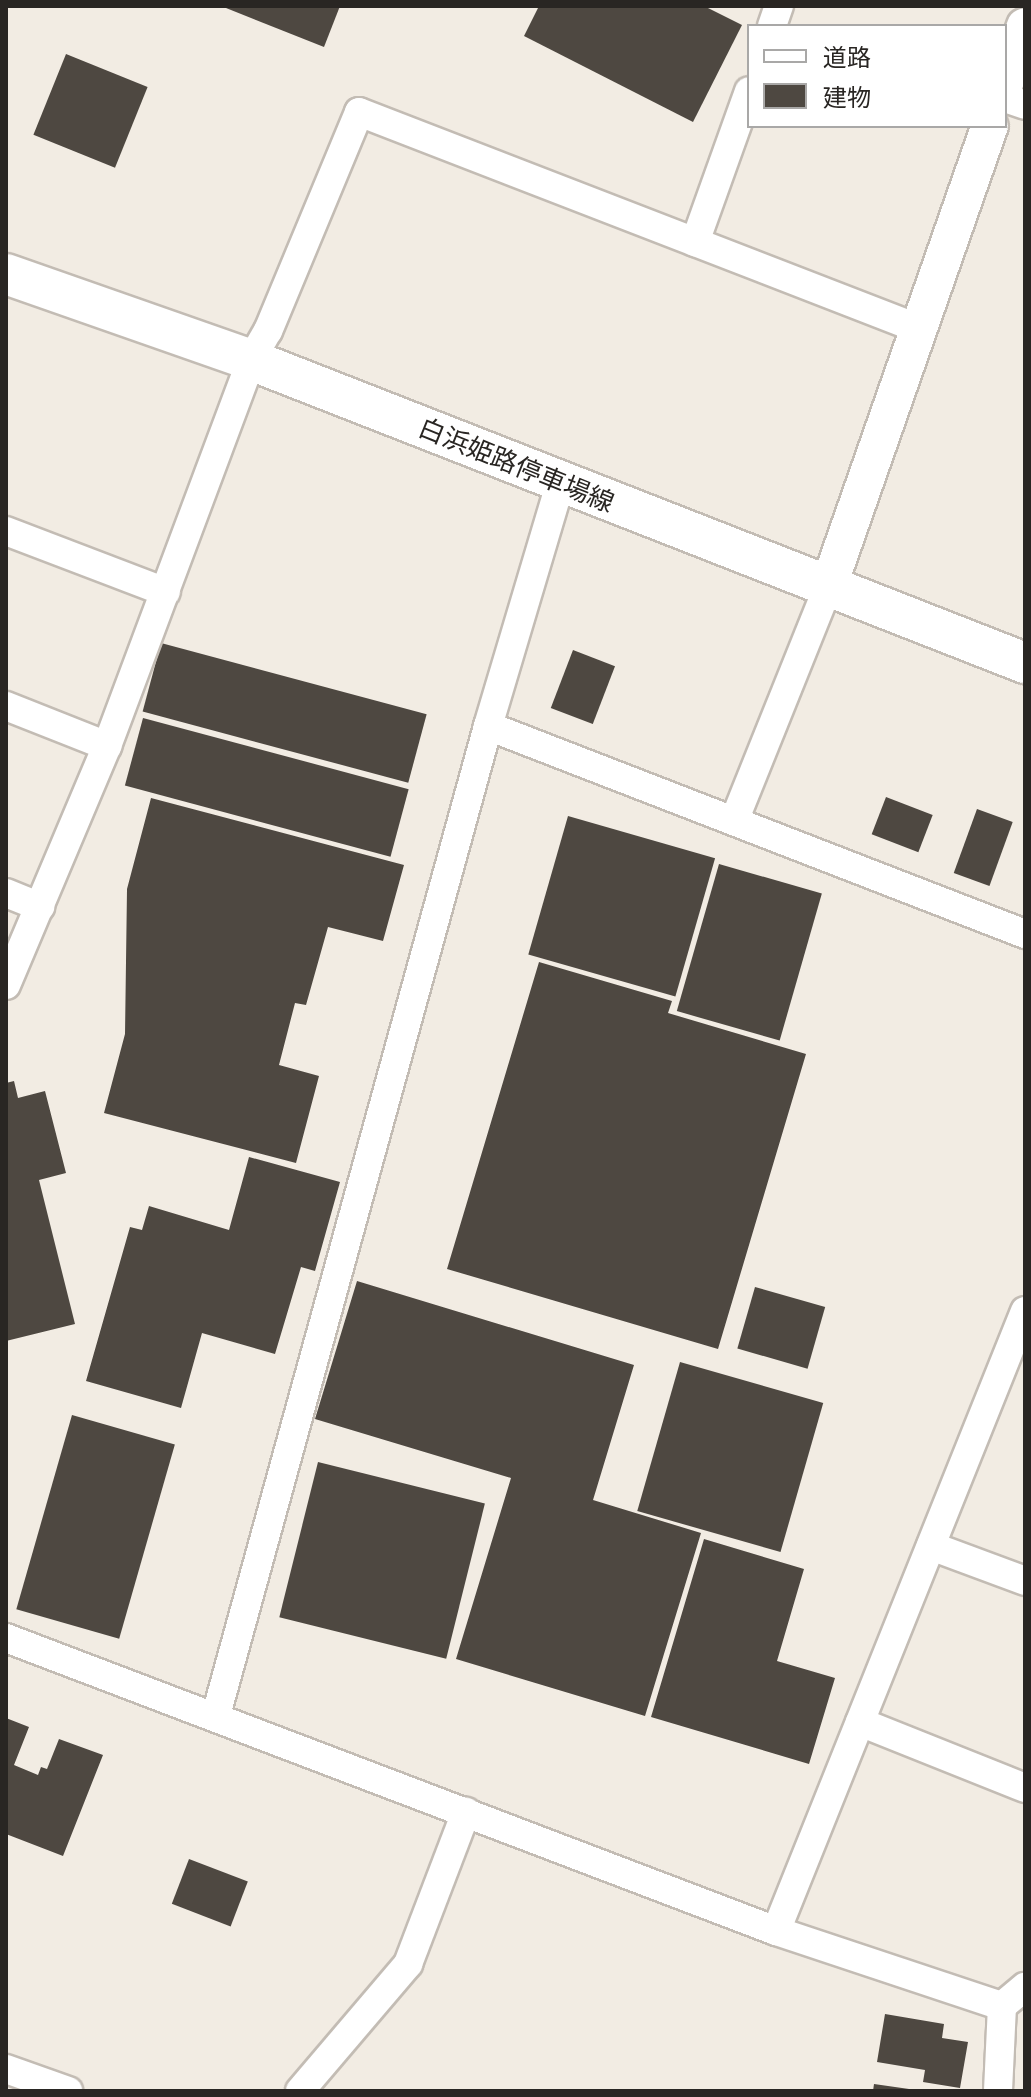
<!DOCTYPE html>
<html>
<head>
<meta charset="utf-8">
<style>
  body { margin:0 }
  #map { position:relative; width:1031px; height:2097px; overflow:hidden; background:#f2ece3; font-family:Poppins,"Noto Sans JP",sans-serif }
  div>[style] { position:absolute }
  [style*='--x'] { left:calc(var(--x)*1px); top:calc(var(--y)*1px); width:calc(var(--w)*1px); rotate:calc(var(--a)*1deg) }
  .building>* { inset:0; background:#4e4841; transform-origin:0 0 }
  .roads { filter:drop-shadow(2px 0 #c3bcb4) drop-shadow(-2px 0 #c3bcb4) drop-shadow(0 2px #c3bcb4) drop-shadow(0 -2px #c3bcb4) }
  .minor>* { height:28px; margin:-14px; padding:0 14px; transform-origin:14px; border-radius:14px; background:#fff }
  .tertiary>* { height:36px; margin:-18px; padding:0 18px; transform-origin:18px; border-radius:18px; background:#fff }
  .secondary>* { height:40px; margin:-20px; padding:0 20px; transform-origin:20px; border-radius:20px; background:#fff }
  span { translate:-50% -50%; white-space:nowrap; text-align:center; line-height:1.15; -webkit-text-stroke:8px #fff; paint-order:stroke }
  .street-label { font-size:26px; color:#292623 }
  .frame { position:absolute; inset:0; border:8px solid #292623; pointer-events:none }
  .legend { position:absolute; left:747px; top:24px; width:260px; height:104px; box-sizing:border-box; background:#fff; border:2px solid #a9a8a7; margin:0; padding:10px 14px; list-style:none; font-size:24px; color:#292623 }
  .legend li { display:flex; align-items:center; gap:16px; height:40px }
  .legend b { width:40px; border:2px solid #a9a8a7 }
</style>
</head>
<body>
<div id="map">
  <div class="building">
    <i style="clip-path:polygon(221px 6px,340px 6px,324px 47px)"></i>
    <i style="clip-path:polygon(539px 6px,704px 6px,742px 25px,693px 122px,524px 36px)"></i>
    <i style="left:66px;top:54px;width:88px;height:87px;rotate:22deg"></i>
    <i style="left:161px;top:643px;width:275px;height:71px;rotate:15deg"></i>
    <i style="left:573px;top:650px;width:45px;height:62px;rotate:21deg"></i>
    <i style="left:143px;top:718px;width:275px;height:70px;rotate:15deg"></i>
    <i style="left:886px;top:797px;width:50px;height:40px;rotate:21deg"></i>
    <i style="clip-path:polygon(151px 798px,404px 865px,383px 941px,328px 927px,306px 1005px,295px 1003px,279px 1065px,319px 1076px,296px 1163px,104px 1113px,125px 1034px,127px 889px)"></i>
    <i style="left:977px;top:809px;width:38px;height:68px;rotate:20deg"></i>
    <i style="left:568px;top:816px;width:153px;height:144px;rotate:16deg"></i>
    <i style="left:719px;top:864px;width:107px;height:153px;rotate:16deg"></i>
    <i style="clip-path:polygon(539px 962px,672px 1001px,668px 1013px,806px 1054px,718px 1349px,447px 1269px)"></i>
    <i style="clip-path:polygon(14px 1081px,18px 1098px,45px 1091px,66px 1173px,39px 1180px,75px 1324px,6px 1341px,6px 1083px)"></i>
    <i style="clip-path:polygon(249px 1157px,340px 1182px,315px 1271px,301px 1267px,275px 1354px,202px 1333px,181px 1408px,86px 1381px,130px 1227px,142px 1230px,149px 1206px,229px 1230px)"></i>
    <i style="clip-path:polygon(357px 1281px,634px 1365px,593px 1500px,701px 1533px,645px 1716px,456px 1659px,511px 1478px,315px 1419px)"></i>
    <i style="left:755px;top:1287px;width:73px;height:64px;rotate:16deg"></i>
    <i style="left:680px;top:1362px;width:149px;height:155px;rotate:16deg"></i>
    <i style="left:72px;top:1415px;width:107px;height:202px;rotate:16deg"></i>
    <i style="left:318px;top:1462px;width:172px;height:160px;rotate:14deg"></i>
    <i style="clip-path:polygon(704px 1539px,804px 1569px,777px 1661px,835px 1678px,809px 1764px,651px 1717px)"></i>
    <i style="clip-path:polygon(6px 1718px,29px 1727px,14px 1765px,38px 1775px,41px 1767px,47px 1769px,59px 1739px,103px 1755px,63px 1856px,6px 1834px)"></i>
    <i style="left:189px;top:1859px;width:63px;height:48px;rotate:21deg"></i>
    <i style="clip-path:polygon(885px 2014px,944px 2024px,942px 2038px,968px 2042px,960px 2088px,923px 2082px,925px 2070px,877px 2062px)"></i>
    <i style="clip-path:polygon(874px 2084px,909px 2089px,909px 2091px,873px 2091px)"></i>
  </div>
  <div class="roads">
    <div class="minor">
      <i style="--x:772;--y:26;--w:21;--a:-71"></i>
      <i style="--x:1005;--y:98;--w:21;--a:19"></i>
      <i style="--x:695;--y:242;--w:160;--a:-70.3"></i>
      <i style="--x:6;--y:531;--w:171;--a:20.9"></i>
      <i style="--x:6;--y:706;--w:109;--a:21.6"></i>
      <i style="--x:488;--y:726;--w:576;--a:21.17"></i>
      <i style="--x:734;--y:821;--w:254;--a:-68.1"></i>
      <i style="--x:6;--y:893;--w:37;--a:22"></i>
      <i style="--x:6;--y:985;--w:259;--a:-67.1"></i>
      <i style="--x:107;--y:746;--w:412;--a:-69.5"></i>
      <i style="--x:251;--y:360;--w:34;--a:-60"></i>
      <i style="--x:268;--y:331;--w:237;--a:-67.4"></i>
      <i style="--x:359;--y:112;--w:598;--a:21.16"></i>
      <i style="--x:931;--y:1546;--w:100;--a:20.4"></i>
      <i style="--x:6;--y:1638;--w:824;--a:20.83"></i>
      <i style="--x:776;--y:1931;--w:238;--a:18.4"></i>
      <i style="--x:1002;--y:2006;--w:85;--a:92.7"></i>
      <i style="--x:216;--y:1715;--w:1026;--a:-74.62"></i>
      <i style="--x:488;--y:726;--w:252;--a:-73.4"></i>
      <i style="--x:860;--y:1722;--w:178;--a:21.8"></i>
      <i style="--x:776;--y:1931;--w:668;--a:-68.12"></i>
      <i style="--x:1002;--y:2006;--w:30;--a:-40"></i>
      <i style="--x:6;--y:2069;--w:66;--a:19.5"></i>
      <i style="--x:300;--y:2091;--w:167;--a:-49.6"></i>
      <i style="--x:408;--y:1964;--w:163;--a:-69.1"></i>
    </div>
    <div class="tertiary">
      <i style="--x:1005;--y:83;--w:60;--a:-70.7"></i>
      <i style="--x:829;--y:585;--w:486;--a:-70.7"></i>
    </div>
    <div class="secondary">
      <i style="--x:6;--y:274;--w:260;--a:19.3"></i>
      <i style="--x:251;--y:360;--w:831;--a:21.38"></i>
    </div>
  </div>
  <div class="street-label">
    <span style="left:516px;top:466px;rotate:22deg">白浜姫路停車場線</span>
  </div>
  <div class="frame"></div>
  <ul class="legend">
  <li><b style="height:10px;background:#fff"></b>道路</li>
  <li><b style="height:22px;background:#4e4841"></b>建物</li>
  </ul>
</div>
</body>
</html>
